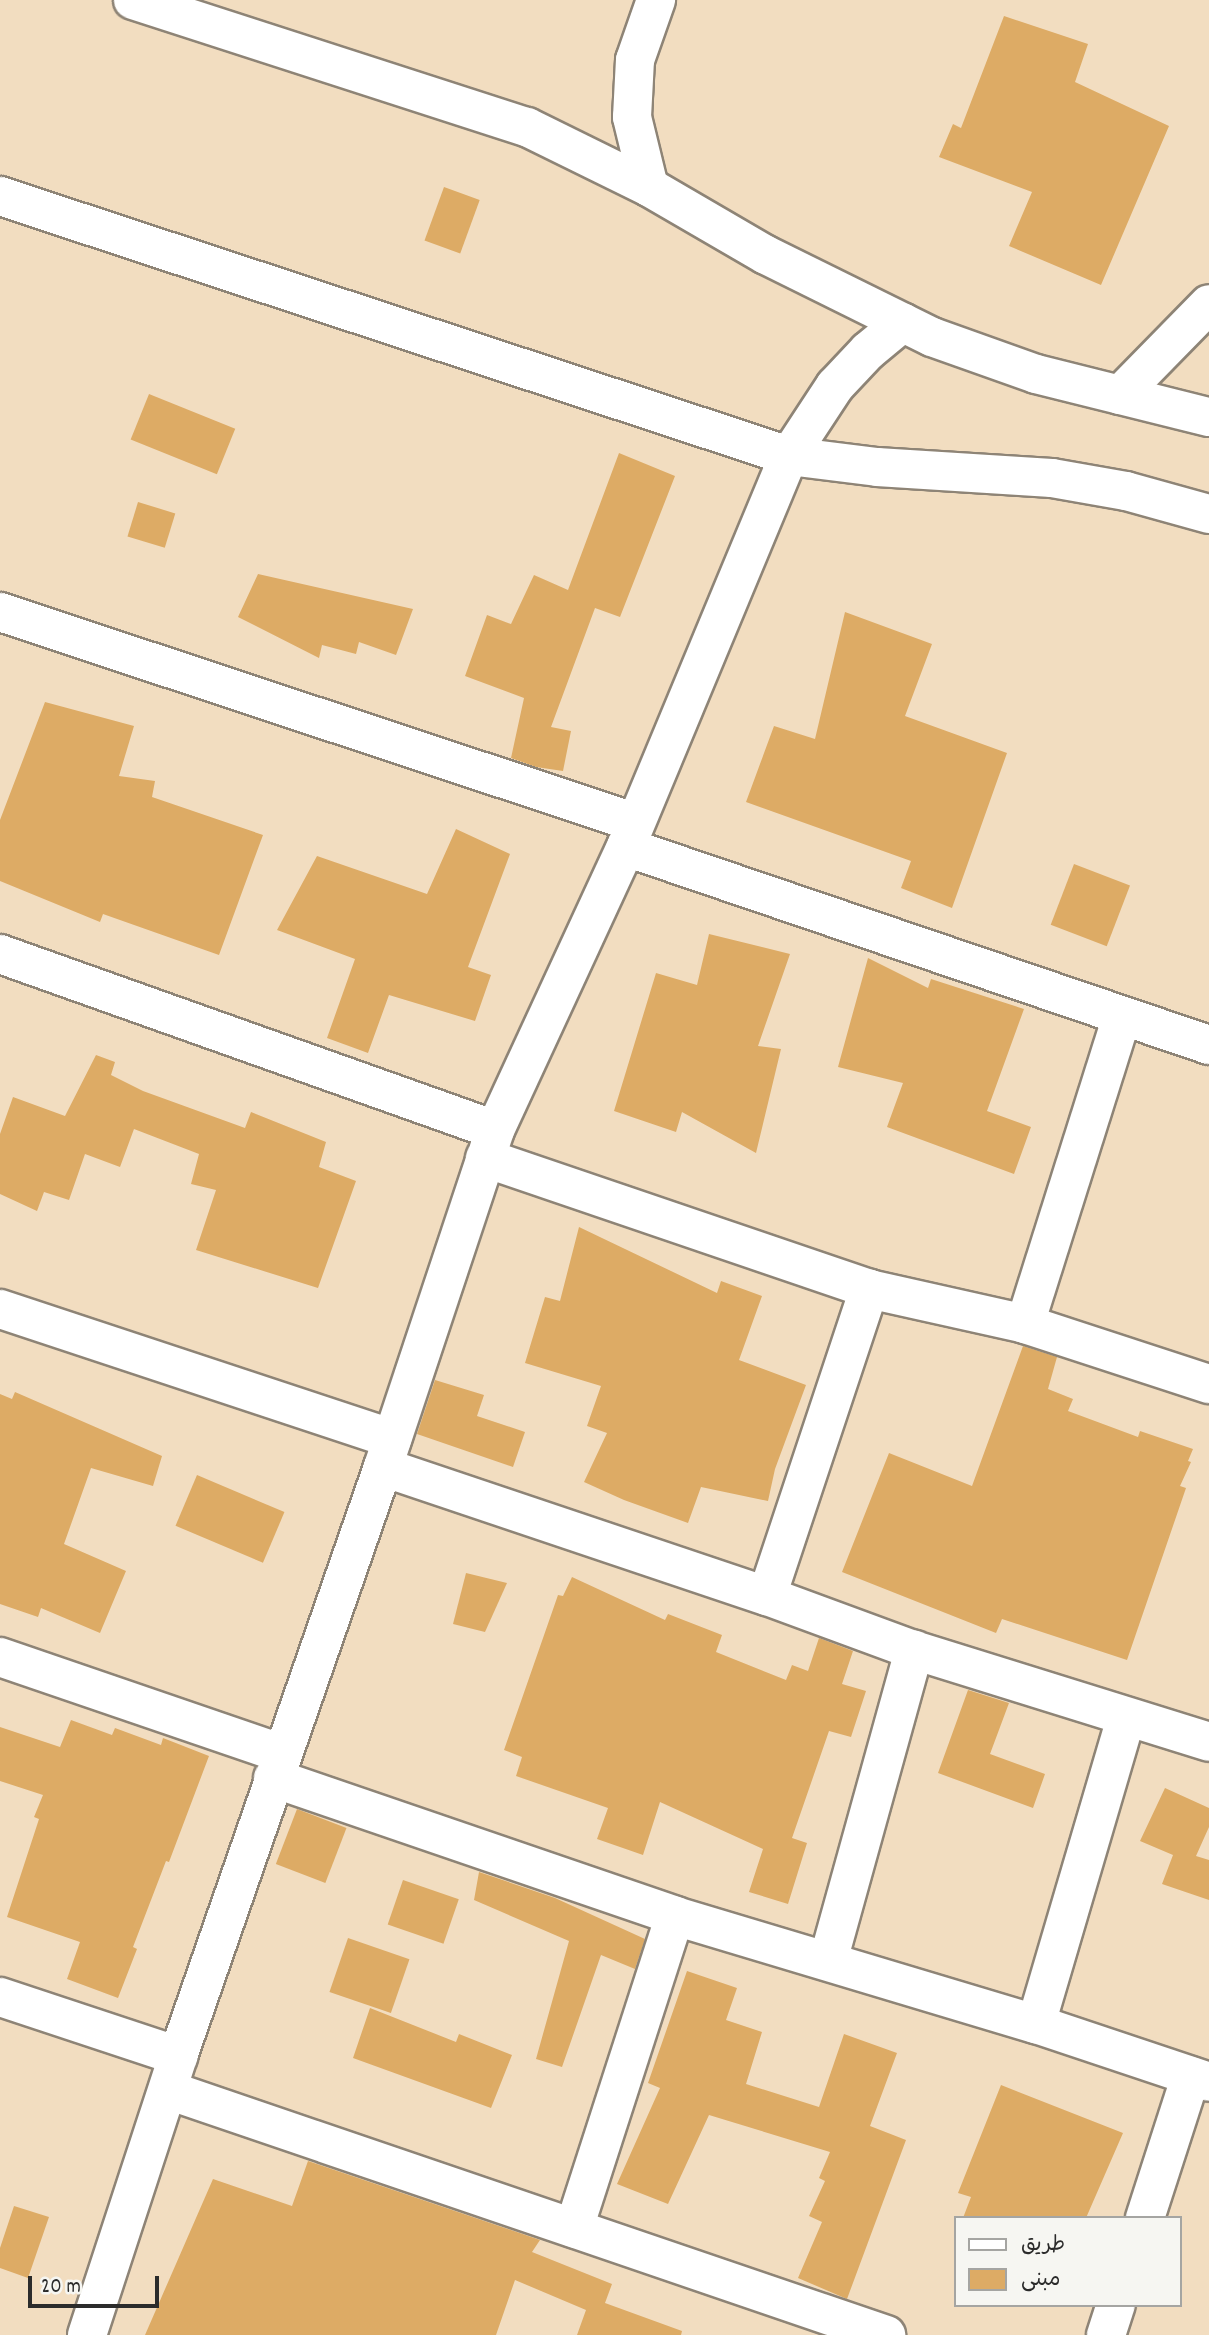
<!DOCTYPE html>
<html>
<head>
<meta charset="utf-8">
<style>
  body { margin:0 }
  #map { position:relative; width:1209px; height:2335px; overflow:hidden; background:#f2ddc0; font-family:Dekko,"Playpen Sans Arabic",sans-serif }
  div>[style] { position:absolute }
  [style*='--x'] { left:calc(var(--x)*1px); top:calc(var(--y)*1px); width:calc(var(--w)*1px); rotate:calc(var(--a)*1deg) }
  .building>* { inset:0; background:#ddab65; transform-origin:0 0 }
  .roads { filter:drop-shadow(2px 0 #8e8476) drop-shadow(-2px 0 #8e8476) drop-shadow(0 2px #8e8476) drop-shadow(0 -2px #8e8476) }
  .minor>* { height:38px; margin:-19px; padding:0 19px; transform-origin:19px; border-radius:19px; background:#fff }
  span { translate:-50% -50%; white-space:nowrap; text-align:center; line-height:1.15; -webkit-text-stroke:5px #f6f6f2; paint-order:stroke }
  .legend { position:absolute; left:954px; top:2216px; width:228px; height:91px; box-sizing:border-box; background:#f6f6f2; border:2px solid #a5a5a2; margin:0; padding:9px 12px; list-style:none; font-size:21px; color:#2b2b2b }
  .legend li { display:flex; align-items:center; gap:14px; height:35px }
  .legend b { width:35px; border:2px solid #a5a5a2 }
  .scale { position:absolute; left:28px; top:2276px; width:131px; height:32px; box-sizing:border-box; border:4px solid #2b2b2b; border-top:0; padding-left:9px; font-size:21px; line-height:24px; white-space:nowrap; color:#2b2b2b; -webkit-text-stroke:5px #f6f6f2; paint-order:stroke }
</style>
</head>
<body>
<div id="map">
  <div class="building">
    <i style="clip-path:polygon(1004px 16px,1088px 44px,1075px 82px,1169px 126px,1101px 285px,1009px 246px,1032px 192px,939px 157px,953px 124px,961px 128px)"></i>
    <i style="left:444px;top:187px;width:38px;height:57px;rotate:20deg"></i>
    <i style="left:149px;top:394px;width:93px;height:49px;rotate:22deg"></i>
    <i style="clip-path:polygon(619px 453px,675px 476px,620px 617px,595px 608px,551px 727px,571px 731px,563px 771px,536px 767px,511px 758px,524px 698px,465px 676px,487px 615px,511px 624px,534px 575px,568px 590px)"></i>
    <i style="left:138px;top:502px;width:39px;height:36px;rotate:17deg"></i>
    <i style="clip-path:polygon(258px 574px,413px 609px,396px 655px,359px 642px,356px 654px,322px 645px,319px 658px,238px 617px)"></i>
    <i style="clip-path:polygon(845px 612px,932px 644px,905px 716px,1007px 753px,952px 908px,901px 888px,911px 861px,746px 802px,774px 726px,815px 739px)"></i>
    <i style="clip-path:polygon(45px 702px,134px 726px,119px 776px,155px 781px,152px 797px,263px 835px,219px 955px,103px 914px,100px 922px,0 881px,0 820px)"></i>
    <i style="clip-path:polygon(456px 829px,510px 854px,468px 967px,491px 975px,475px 1021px,389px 995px,368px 1053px,327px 1038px,355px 959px,277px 930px,317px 856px,427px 894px)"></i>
    <i style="left:1074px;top:864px;width:60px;height:65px;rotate:21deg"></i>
    <i style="clip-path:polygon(709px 934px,790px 954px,758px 1046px,781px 1049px,756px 1153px,682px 1112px,676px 1132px,614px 1111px,656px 973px,697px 985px)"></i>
    <i style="clip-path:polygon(868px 958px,928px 988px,931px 979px,1024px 1009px,987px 1111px,1031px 1127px,1014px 1174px,887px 1127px,903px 1083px,838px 1067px)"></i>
    <i style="clip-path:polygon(96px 1055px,115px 1062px,111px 1075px,143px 1091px,245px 1128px,251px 1112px,326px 1142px,319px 1167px,356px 1181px,318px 1288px,196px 1250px,216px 1190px,191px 1184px,199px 1154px,134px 1129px,120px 1167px,85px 1154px,69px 1200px,44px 1192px,37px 1211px,0 1194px,0 1134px,13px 1097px,65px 1116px)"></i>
    <i style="clip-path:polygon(579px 1227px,717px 1293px,721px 1281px,762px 1296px,739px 1360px,806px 1385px,775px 1469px,768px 1501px,701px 1487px,688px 1523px,624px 1500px,584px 1482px,607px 1433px,587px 1426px,601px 1386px,525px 1363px,545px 1297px,560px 1301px)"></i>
    <i style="clip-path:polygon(1023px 1346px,1057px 1357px,1048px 1389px,1073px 1399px,1068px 1411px,1138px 1437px,1140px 1431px,1193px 1449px,1188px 1461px,1191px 1462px,1180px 1486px,1186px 1488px,1127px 1660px,1002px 1619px,996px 1633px,842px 1572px,889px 1453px,972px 1486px)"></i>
    <i style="clip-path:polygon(435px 1380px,484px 1395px,477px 1416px,525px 1432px,513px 1467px,417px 1434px)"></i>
    <i style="clip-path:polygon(15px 1392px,162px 1456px,153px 1486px,91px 1468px,64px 1544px,126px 1571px,100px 1633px,41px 1608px,38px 1617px,0 1604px,0 1394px,12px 1399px)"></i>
    <i style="left:197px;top:1475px;width:95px;height:55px;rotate:23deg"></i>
    <i style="clip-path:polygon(466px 1573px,507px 1583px,485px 1632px,453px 1624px)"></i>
    <i style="clip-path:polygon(572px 1577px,665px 1620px,668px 1614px,722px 1635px,716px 1652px,786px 1680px,792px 1665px,808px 1671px,819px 1638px,853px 1651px,842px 1684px,866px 1691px,851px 1737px,829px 1731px,792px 1838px,807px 1843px,788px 1904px,749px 1892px,763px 1849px,660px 1802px,643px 1855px,597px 1839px,608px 1808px,516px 1776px,522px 1757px,504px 1750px,558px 1595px,563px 1596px)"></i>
    <i style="clip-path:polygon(968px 1690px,1009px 1703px,990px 1754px,1045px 1774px,1033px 1808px,938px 1773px)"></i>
    <i style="clip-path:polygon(71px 1720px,112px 1735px,115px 1728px,161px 1745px,163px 1738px,209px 1756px,169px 1862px,166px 1861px,133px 1947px,137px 1949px,118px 1998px,67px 1979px,80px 1942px,7px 1917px,39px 1819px,34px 1817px,43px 1795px,0 1781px,0 1727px,60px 1747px)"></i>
    <i style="clip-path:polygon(1165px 1788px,1209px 1808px,1209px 1827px,1196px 1856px,1209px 1860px,1209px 1900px,1162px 1884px,1173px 1855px,1140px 1841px)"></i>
    <i style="left:297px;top:1809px;width:53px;height:59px;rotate:21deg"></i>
    <i style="clip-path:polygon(479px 1872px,555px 1898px,645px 1939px,635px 1969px,601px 1955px,562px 2067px,536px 2059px,569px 1941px,474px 1900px)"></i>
    <i style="left:403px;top:1880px;width:59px;height:47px;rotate:19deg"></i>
    <i style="left:348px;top:1938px;width:65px;height:57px;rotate:19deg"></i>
    <i style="clip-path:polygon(687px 1971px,737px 1988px,726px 2020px,762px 2032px,746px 2084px,819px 2107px,844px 2034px,897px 2053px,870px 2126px,906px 2140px,847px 2299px,798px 2278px,822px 2222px,809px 2216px,825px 2181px,819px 2178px,830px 2152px,709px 2115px,668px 2204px,617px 2184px,660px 2088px,648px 2083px)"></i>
    <i style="clip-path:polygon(370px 2008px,456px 2042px,459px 2034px,512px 2055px,491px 2108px,353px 2058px)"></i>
    <i style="clip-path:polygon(1001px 2085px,1123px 2133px,1086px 2218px,963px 2218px,971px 2197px,958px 2193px)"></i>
    <i style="clip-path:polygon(308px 2161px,540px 2240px,532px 2252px,612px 2284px,605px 2303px,682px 2331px,681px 2335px,577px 2335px,586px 2310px,515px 2280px,496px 2335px,145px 2335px,213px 2179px,292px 2206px)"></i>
    <i style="clip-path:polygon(14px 2206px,49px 2217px,28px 2278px,0 2268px,0 2248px)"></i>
  </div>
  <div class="roads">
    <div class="minor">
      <i style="--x:133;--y:0;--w:414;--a:17.9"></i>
      <i style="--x:527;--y:127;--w:136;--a:26.2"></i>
      <i style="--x:649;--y:187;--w:135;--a:30.2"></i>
      <i style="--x:766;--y:255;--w:185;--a:26.3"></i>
      <i style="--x:932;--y:337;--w:110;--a:19.6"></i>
      <i style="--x:1036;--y:374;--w:178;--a:14"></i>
      <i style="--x:649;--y:187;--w:72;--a:-103.7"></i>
      <i style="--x:632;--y:117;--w:57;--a:-87"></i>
      <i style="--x:635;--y:60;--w:64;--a:-70.7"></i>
      <i style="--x:0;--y:196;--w:831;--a:18.24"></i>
      <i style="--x:789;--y:456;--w:89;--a:7.1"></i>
      <i style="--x:877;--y:467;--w:175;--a:3.6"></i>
      <i style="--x:1052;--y:478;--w:75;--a:10"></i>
      <i style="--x:1126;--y:491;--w:86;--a:15.5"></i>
      <i style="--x:1120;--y:395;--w:127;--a:-45.6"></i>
      <i style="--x:0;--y:612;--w:668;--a:18.33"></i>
      <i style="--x:626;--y:847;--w:616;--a:18.76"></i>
      <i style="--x:0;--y:954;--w:525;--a:19.57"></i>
      <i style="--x:485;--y:1158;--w:406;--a:18.8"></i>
      <i style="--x:869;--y:1289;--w:160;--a:12.6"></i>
      <i style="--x:1025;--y:1324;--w:194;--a:18.1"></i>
      <i style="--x:0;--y:1309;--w:413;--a:18.3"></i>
      <i style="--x:1025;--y:1324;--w:323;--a:-72.5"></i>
      <i style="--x:383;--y:1467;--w:405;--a:18.6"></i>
      <i style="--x:767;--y:1596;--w:157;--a:20.2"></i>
      <i style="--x:914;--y:1650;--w:309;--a:17.3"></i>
      <i style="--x:767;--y:1596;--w:324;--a:-71.6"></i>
      <i style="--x:0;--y:1657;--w:297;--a:18.9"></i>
      <i style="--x:273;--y:1778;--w:425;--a:18.9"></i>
      <i style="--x:675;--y:1916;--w:377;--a:16.7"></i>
      <i style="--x:1036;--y:2024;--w:182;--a:18.5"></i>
      <i style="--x:828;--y:1961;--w:323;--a:-74.5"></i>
      <i style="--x:0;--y:1997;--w:188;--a:18.3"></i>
      <i style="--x:1036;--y:2024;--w:318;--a:-73.6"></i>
      <i style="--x:168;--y:2090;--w:759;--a:18.84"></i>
      <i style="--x:1145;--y:2218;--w:149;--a:-72.1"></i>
      <i style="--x:574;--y:2228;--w:328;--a:-72.1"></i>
      <i style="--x:87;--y:2335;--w:293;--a:-71.9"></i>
      <i style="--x:178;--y:2056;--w:624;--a:-70.81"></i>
      <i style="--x:383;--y:1467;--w:355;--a:-71.6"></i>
      <i style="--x:495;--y:1130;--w:312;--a:-65.2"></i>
      <i style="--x:626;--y:847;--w:424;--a:-67.4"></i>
      <i style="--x:789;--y:456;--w:84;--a:-56.7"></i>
      <i style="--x:835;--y:386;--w:48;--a:-46.7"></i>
      <i style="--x:868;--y:351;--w:45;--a:-39.6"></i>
      <i style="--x:1106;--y:2335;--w:32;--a:-72"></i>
    </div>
  </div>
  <ul class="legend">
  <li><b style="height:9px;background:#fff"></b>طريق</li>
  <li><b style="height:19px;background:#ddab65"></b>مبنى</li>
  </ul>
  <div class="scale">20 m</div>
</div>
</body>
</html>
